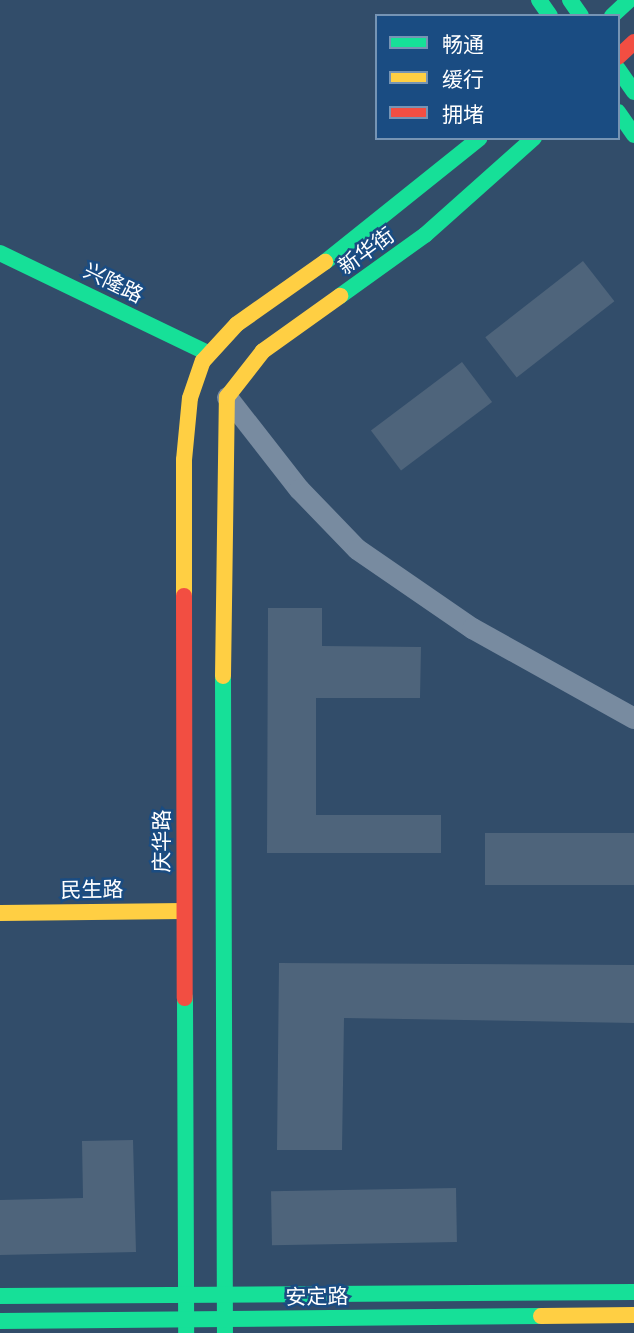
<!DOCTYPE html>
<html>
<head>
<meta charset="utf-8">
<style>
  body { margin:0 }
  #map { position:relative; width:634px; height:1333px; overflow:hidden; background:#324d6a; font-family:"Varela Round","Noto Sans SC",sans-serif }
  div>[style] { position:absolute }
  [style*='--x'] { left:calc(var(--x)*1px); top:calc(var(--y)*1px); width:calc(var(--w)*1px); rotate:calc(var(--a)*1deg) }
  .building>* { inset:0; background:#4e647b; transform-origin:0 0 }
  .street>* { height:21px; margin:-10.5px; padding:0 10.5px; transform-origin:10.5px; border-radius:10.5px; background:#788ba0 }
  .fast>* { height:16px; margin:-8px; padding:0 8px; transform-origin:8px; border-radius:8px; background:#16e098 }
  .slow>* { height:16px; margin:-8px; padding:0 8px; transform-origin:8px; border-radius:8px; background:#ffcf43 }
  .jam>* { height:16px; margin:-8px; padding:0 8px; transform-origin:8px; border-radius:8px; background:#f24e42 }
  span { translate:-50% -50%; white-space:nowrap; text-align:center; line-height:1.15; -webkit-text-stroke:5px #1a4c82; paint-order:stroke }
  .street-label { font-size:21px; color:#fff }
  .legend { position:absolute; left:375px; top:14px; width:245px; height:126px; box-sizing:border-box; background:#1a4c82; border:2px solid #7694b4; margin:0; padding:9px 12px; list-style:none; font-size:21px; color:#fff }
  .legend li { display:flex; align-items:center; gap:14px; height:35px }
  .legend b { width:35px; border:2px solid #7694b4 }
</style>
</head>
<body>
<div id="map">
  <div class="building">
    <i style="left:583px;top:261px;width:51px;height:124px;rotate:52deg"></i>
    <i style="left:462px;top:362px;width:50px;height:114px;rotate:53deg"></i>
    <i style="clip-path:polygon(268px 608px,322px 608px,322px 646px,421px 647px,420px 698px,316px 698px,316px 815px,441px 815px,441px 853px,267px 853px)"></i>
    <i style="left:485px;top:833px;width:149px;height:52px"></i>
    <i style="clip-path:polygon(279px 963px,634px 965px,634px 1023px,344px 1018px,342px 1150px,277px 1150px)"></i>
    <i style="clip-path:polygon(133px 1140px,136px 1252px,0 1255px,0 1200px,83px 1198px,82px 1141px)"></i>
    <i style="left:456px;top:1188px;width:54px;height:185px;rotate:89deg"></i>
  </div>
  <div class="street">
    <i style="--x:227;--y:397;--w:117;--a:52"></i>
    <i style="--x:299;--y:489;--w:83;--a:46"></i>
    <i style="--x:357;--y:549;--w:140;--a:34.5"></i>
    <i style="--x:472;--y:628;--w:185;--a:29.1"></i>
  </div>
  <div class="fast">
    <i style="--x:539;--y:0;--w:19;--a:55"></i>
    <i style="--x:570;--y:0;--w:19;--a:55"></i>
    <i style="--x:612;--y:16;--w:23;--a:-43"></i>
    <i style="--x:618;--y:69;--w:28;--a:55"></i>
    <i style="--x:618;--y:112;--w:28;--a:55"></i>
    <i style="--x:0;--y:253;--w:231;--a:25.7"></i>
    <i style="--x:325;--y:262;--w:198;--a:-38.7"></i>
    <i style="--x:340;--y:296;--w:105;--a:-35.7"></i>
    <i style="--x:425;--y:235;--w:146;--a:-41.7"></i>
    <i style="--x:223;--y:676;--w:657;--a:89.83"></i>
    <i style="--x:185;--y:998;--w:335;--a:89.8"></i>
    <i style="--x:0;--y:1296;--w:634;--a:-0.36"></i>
    <i style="--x:0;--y:1321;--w:541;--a:-0.53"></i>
  </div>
  <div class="slow">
    <i style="--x:184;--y:596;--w:136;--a:-90"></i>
    <i style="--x:184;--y:460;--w:62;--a:-84.5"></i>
    <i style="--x:190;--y:398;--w:39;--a:-71"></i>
    <i style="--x:203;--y:361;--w:50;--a:-47.4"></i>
    <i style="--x:237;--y:324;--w:108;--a:-35.2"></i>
    <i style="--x:223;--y:676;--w:279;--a:-89.2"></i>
    <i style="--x:227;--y:397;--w:58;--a:-52"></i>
    <i style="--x:263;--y:351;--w:95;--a:-35.5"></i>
    <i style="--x:0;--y:913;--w:184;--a:-0.6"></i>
    <i style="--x:541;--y:1316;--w:93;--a:-0.6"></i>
  </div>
  <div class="jam">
    <i style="--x:618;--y:57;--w:22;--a:-43"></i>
    <i style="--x:184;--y:596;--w:402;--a:89.9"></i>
  </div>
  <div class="street-label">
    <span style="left:367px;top:252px;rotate:-36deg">新华街</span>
    <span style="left:113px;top:284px;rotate:26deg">兴隆路</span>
    <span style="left:163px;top:841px;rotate:-90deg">庆华路</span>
    <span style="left:92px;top:891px;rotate:-1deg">民生路</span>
    <span style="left:317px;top:1298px;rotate:-1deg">安定路</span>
  </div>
  <ul class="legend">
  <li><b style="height:9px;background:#16e098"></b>畅通</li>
  <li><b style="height:9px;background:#ffcf43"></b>缓行</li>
  <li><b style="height:9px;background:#f24e42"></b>拥堵</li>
  </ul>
</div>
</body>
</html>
